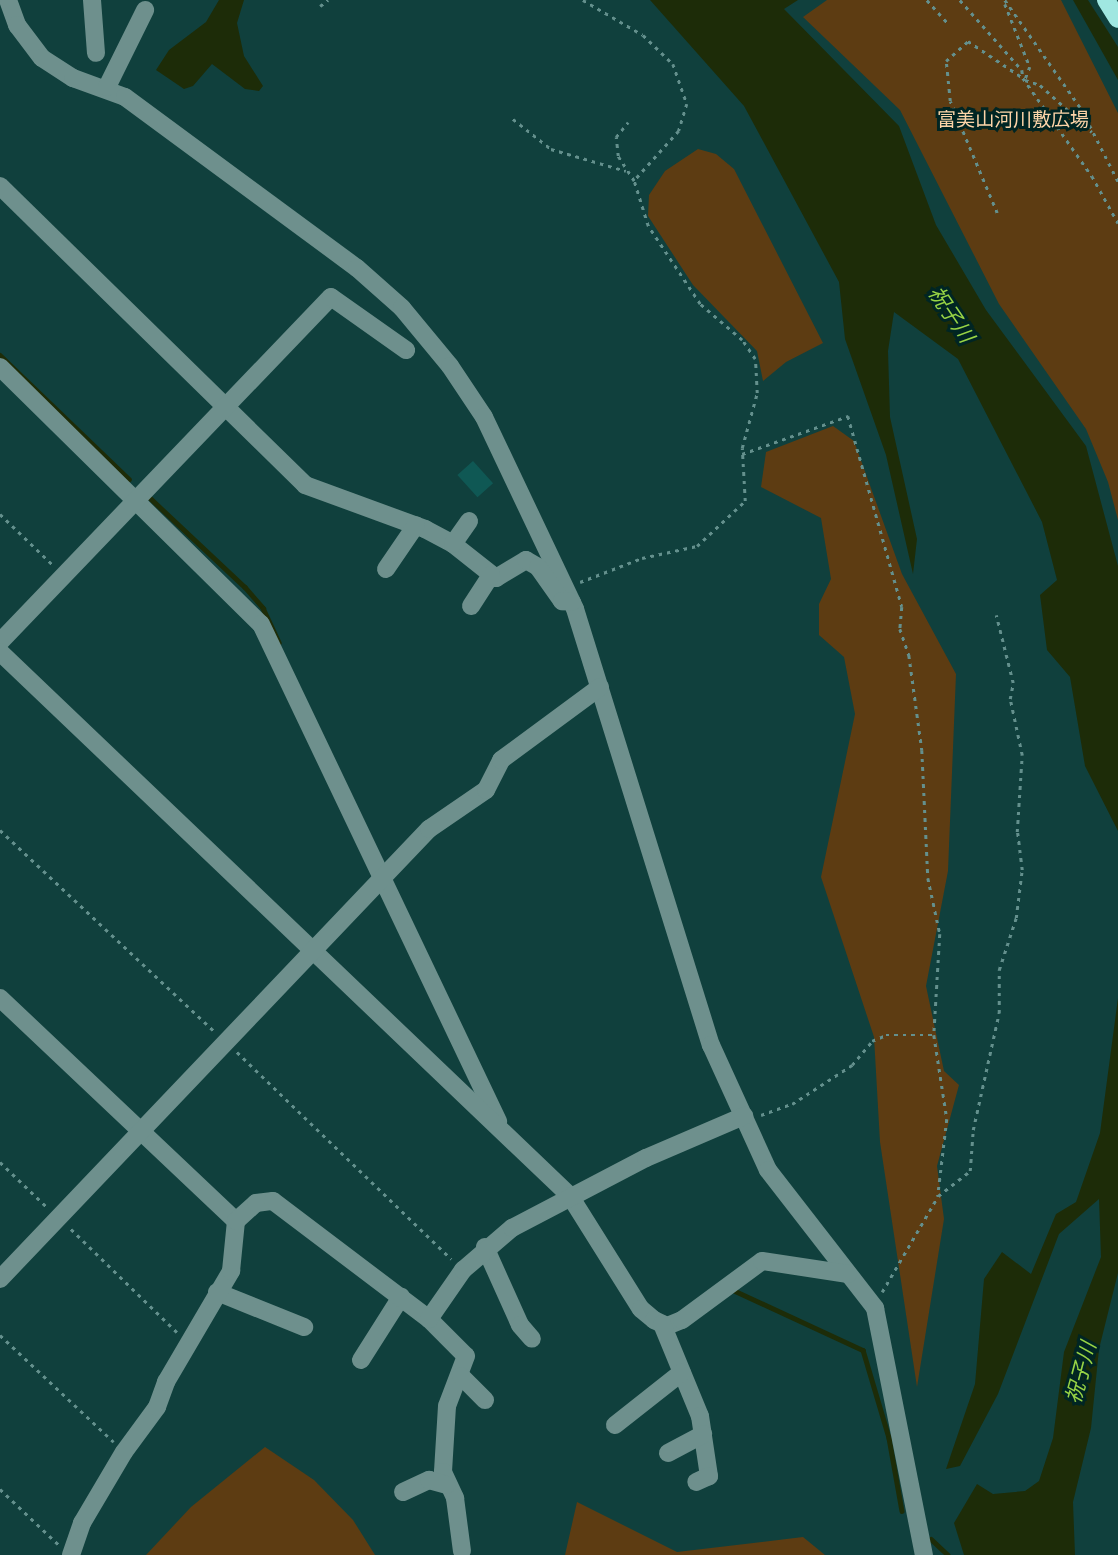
<!DOCTYPE html>
<html>
<head>
<meta charset="utf-8">
<style>
  body { margin:0 }
  #map { position:relative; width:1118px; height:1555px; overflow:hidden; background:#10403d; font-family:"Varela Round","Noto Sans JP",sans-serif }
  div>[style] { position:absolute }
  [style*='--x'] { left:calc(var(--x)*1px); top:calc(var(--y)*1px); width:calc(var(--w)*1px); rotate:calc(var(--a)*1deg) }
  .green>* { inset:0; background:#5d3c12 }
  .water>* { inset:0; background:#1d2c08 }
  .stream>* { height:4.5px; margin:-2.25px; padding:0 2.25px; transform-origin:2.25px; border-radius:2.25px; background:#1d2c08 }
  .building>* { inset:0; background:#0f5854; transform-origin:0 0 }
  .path>* { height:2.5px; margin-top:-1.25px; transform-origin:0; background:repeating-linear-gradient(90deg,#64908d 0 3.5px,transparent 0 8.5px) }
  .minor>* { height:18px; margin:-9px; padding:0 9px; transform-origin:9px; border-radius:9px; background:#6e908d }
  .major>* { height:18px; margin:-9px; padding:0 9px; transform-origin:9px; border-radius:9px; background:#a0e7e1 }
  span { translate:-50% -50%; white-space:nowrap; text-align:center; line-height:1.15; -webkit-text-stroke:6px #002523; paint-order:stroke }
  .park-label { font-size:19px; color:#fcd4a8 }
  .water-label { font-size:21px; color:#98d445; font-style:italic }
</style>
</head>
<body>
<div id="map">
  <div class="green">
    <i style="clip-path:polygon(827px 0,1061px 0,1118px 113px,1118px 520px,1108px 482px,1086px 429px,999px 304px,900px 110px,803px 17px)"></i>
    <i style="clip-path:polygon(698px 149px,716px 154px,734px 169px,823px 343px,786px 362px,763px 381px,757px 351px,693px 285px,648px 216px,649px 195px,665px 171px)"></i>
    <i style="clip-path:polygon(833px 426px,854px 441px,902px 574px,956px 674px,948px 871px,926px 986px,944px 1071px,959px 1085px,937px 1166px,944px 1219px,917px 1387px,880px 1142px,874px 1037px,821px 877px,855px 714px,844px 657px,819px 635px,819px 604px,831px 579px,821px 518px,761px 487px,766px 452px)"></i>
    <i style="clip-path:polygon(265px 1447px,314px 1480px,353px 1520px,375px 1555px,146px 1555px,191px 1507px)"></i>
    <i style="clip-path:polygon(577px 1502px,677px 1552px,803px 1537px,825px 1555px,565px 1555px)"></i>
  </div>
  <div class="water">
    <i style="clip-path:polygon(219px 0,244px 0,237px 23px,244px 56px,263px 86px,259px 91px,245px 89px,212px 64px,193px 86px,184px 89px,156px 70px,169px 50px,206px 22px)"></i>
    <i style="clip-path:polygon(650px 0,798px 0,784px 9px,899px 126px,936px 225px,986px 310px,1086px 446px,1118px 566px,1118px 831px,1085px 766px,1070px 677px,1047px 650px,1040px 595px,1057px 580px,1042px 522px,958px 359px,894px 312px,888px 351px,890px 417px,917px 539px,913px 574px,886px 455px,845px 339px,839px 282px,744px 106px)"></i>
    <i style="clip-path:polygon(1073px 0,1088px 0,1118px 47px,1118px 80px)"></i>
    <i style="clip-path:polygon(1118px 998px,1118px 1273px,1099px 1349px,1091px 1428px,1073px 1502px,1075px 1555px,964px 1555px,954px 1523px,977px 1484px,993px 1494px,1025px 1491px,1039px 1481px,1053px 1438px,1064px 1352px,1101px 1257px,1099px 1199px,1059px 1234px,998px 1394px,960px 1466px,946px 1469px,975px 1384px,984px 1279px,1002px 1252px,1031px 1274px,1056px 1214px,1076px 1202px,1100px 1133px)"></i>
  </div>
  <div class="stream">
    <i style="--x:0;--y:355;--w:179;--a:43.9"></i>
    <i style="--x:148;--y:496;--w:133;--a:43.2"></i>
    <i style="--x:245;--y:587;--w:28;--a:49"></i>
    <i style="--x:263;--y:608;--w:38;--a:65"></i>
    <i style="--x:733;--y:1290;--w:143;--a:24.8"></i>
    <i style="--x:863;--y:1350;--w:92;--a:73.5"></i>
    <i style="--x:889;--y:1438;--w:74;--a:79.9"></i>
    <i style="--x:931;--y:1539;--w:23;--a:43"></i>
  </div>
  <div class="building">
    <i style="left:473px;top:461px;width:30px;height:21px;rotate:48deg"></i>
  </div>
  <div class="path">
    <i style="--x:583;--y:0;--w:69;--a:30.3"></i>
    <i style="--x:643;--y:35;--w:42;--a:44"></i>
    <i style="--x:673;--y:64;--w:42;--a:70.7"></i>
    <i style="--x:687;--y:104;--w:28;--a:107"></i>
    <i style="--x:679;--y:131;--w:67;--a:132"></i>
    <i style="--x:927;--y:0;--w:30;--a:48"></i>
    <i style="--x:960;--y:0;--w:94;--a:48.5"></i>
    <i style="--x:1022;--y:70;--w:8;--a:83"></i>
    <i style="--x:1023;--y:78;--w:120;--a:54.9"></i>
    <i style="--x:1092;--y:176;--w:54;--a:61"></i>
    <i style="--x:1005;--y:0;--w:134;--a:55"></i>
    <i style="--x:1082;--y:110;--w:80;--a:63.1"></i>
    <i style="--x:1005;--y:4;--w:68;--a:68.4"></i>
    <i style="--x:1030;--y:67;--w:14;--a:111"></i>
    <i style="--x:1025;--y:80;--w:16;--a:18"></i>
    <i style="--x:1040;--y:85;--w:70;--a:42.1"></i>
    <i style="--x:320;--y:6;--w:10;--a:-37"></i>
    <i style="--x:513;--y:119;--w:48;--a:38.3"></i>
    <i style="--x:551;--y:149;--w:78;--a:16.3"></i>
    <i style="--x:997;--y:213;--w:121;--a:-112.8"></i>
    <i style="--x:950;--y:101;--w:40;--a:-95.7"></i>
    <i style="--x:946;--y:61;--w:30;--a:-42"></i>
    <i style="--x:968;--y:41;--w:66;--a:33.9"></i>
    <i style="--x:742;--y:454;--w:113;--a:-19.7"></i>
    <i style="--x:848;--y:416;--w:198;--a:74.2"></i>
    <i style="--x:902;--y:607;--w:22;--a:95"></i>
    <i style="--x:900;--y:629;--w:28;--a:71"></i>
    <i style="--x:909;--y:655;--w:96;--a:82.2"></i>
    <i style="--x:922;--y:750;--w:128;--a:87.3"></i>
    <i style="--x:928;--y:878;--w:57;--a:77.9"></i>
    <i style="--x:940;--y:934;--w:101;--a:93.4"></i>
    <i style="--x:934;--y:1035;--w:85;--a:81.2"></i>
    <i style="--x:947;--y:1119;--w:78;--a:96.7"></i>
    <i style="--x:0;--y:514;--w:74;--a:43.9"></i>
    <i style="--x:580;--y:582;--w:66;--a:-21.2"></i>
    <i style="--x:642;--y:558;--w:56;--a:-12.3"></i>
    <i style="--x:697;--y:546;--w:66;--a:-43.2"></i>
    <i style="--x:745;--y:501;--w:53;--a:-93.2"></i>
    <i style="--x:742;--y:448;--w:57;--a:-74.7"></i>
    <i style="--x:757;--y:393;--w:34;--a:-93"></i>
    <i style="--x:755;--y:359;--w:23;--a:-124"></i>
    <i style="--x:742;--y:340;--w:55;--a:-139.4"></i>
    <i style="--x:700;--y:304;--w:94;--a:-123.7"></i>
    <i style="--x:648;--y:226;--w:47;--a:-107.3"></i>
    <i style="--x:634;--y:181;--w:30;--a:-123"></i>
    <i style="--x:618;--y:156;--w:19;--a:-96"></i>
    <i style="--x:616;--y:137;--w:19;--a:-51"></i>
    <i style="--x:0;--y:830;--w:294;--a:43.2"></i>
    <i style="--x:237;--y:1052;--w:298;--a:44"></i>
    <i style="--x:761;--y:1115;--w:33;--a:-20"></i>
    <i style="--x:792;--y:1104;--w:72;--a:-33"></i>
    <i style="--x:852;--y:1065;--w:31;--a:-50"></i>
    <i style="--x:872;--y:1041;--w:15;--a:-23"></i>
    <i style="--x:886;--y:1035;--w:48;--a:0"></i>
    <i style="--x:0;--y:1162;--w:66;--a:43.8"></i>
    <i style="--x:71;--y:1229;--w:148;--a:44.2"></i>
    <i style="--x:882;--y:1292;--w:111;--a:-59.7"></i>
    <i style="--x:938;--y:1196;--w:41;--a:-38"></i>
    <i style="--x:970;--y:1171;--w:41;--a:-85.8"></i>
    <i style="--x:973;--y:1130;--w:120;--a:-77.5"></i>
    <i style="--x:999;--y:1013;--w:43;--a:-90"></i>
    <i style="--x:999;--y:970;--w:55;--a:-71.9"></i>
    <i style="--x:1016;--y:918;--w:48;--a:-82.9"></i>
    <i style="--x:1022;--y:870;--w:38;--a:-97"></i>
    <i style="--x:1017;--y:832;--w:77;--a:-86.3"></i>
    <i style="--x:1022;--y:755;--w:57;--a:-102.1"></i>
    <i style="--x:1010;--y:699;--w:16;--a:-79"></i>
    <i style="--x:1013;--y:683;--w:70;--a:-104"></i>
    <i style="--x:0;--y:1335;--w:156;--a:43.2"></i>
    <i style="--x:0;--y:1489;--w:81;--a:43.5"></i>
  </div>
  <div class="minor">
    <i style="--x:8;--y:0;--w:27;--a:70"></i>
    <i style="--x:17;--y:25;--w:41;--a:52.9"></i>
    <i style="--x:42;--y:58;--w:37;--a:33"></i>
    <i style="--x:73;--y:78;--w:55;--a:20.1"></i>
    <i style="--x:125;--y:97;--w:288;--a:36.4"></i>
    <i style="--x:357;--y:268;--w:60;--a:41.6"></i>
    <i style="--x:402;--y:308;--w:75;--a:50.4"></i>
    <i style="--x:450;--y:366;--w:61;--a:56.3"></i>
    <i style="--x:484;--y:417;--w:212;--a:64.6"></i>
    <i style="--x:575;--y:609;--w:457;--a:72.7"></i>
    <i style="--x:711;--y:1045;--w:137;--a:65.5"></i>
    <i style="--x:768;--y:1170;--w:175;--a:52.2"></i>
    <i style="--x:875;--y:1308;--w:252;--a:78.8"></i>
    <i style="--x:92;--y:0;--w:53;--a:85.7"></i>
    <i style="--x:107;--y:87;--w:86;--a:-63.7"></i>
    <i style="--x:0;--y:186;--w:427;--a:44.4"></i>
    <i style="--x:305;--y:485;--w:128;--a:20.1"></i>
    <i style="--x:425;--y:529;--w:32;--a:28"></i>
    <i style="--x:453;--y:544;--w:55;--a:38.3"></i>
    <i style="--x:496;--y:578;--w:35;--a:-31"></i>
    <i style="--x:526;--y:560;--w:14;--a:30"></i>
    <i style="--x:538;--y:567;--w:42;--a:54.8"></i>
    <i style="--x:562;--y:601;--w:10;--a:6"></i>
    <i style="--x:0;--y:367;--w:366;--a:44.6"></i>
    <i style="--x:261;--y:624;--w:551;--a:64.51"></i>
    <i style="--x:453;--y:544;--w:28;--a:-55"></i>
    <i style="--x:386;--y:569;--w:53;--a:-55.7"></i>
    <i style="--x:471;--y:606;--w:37;--a:-57"></i>
    <i style="--x:0;--y:642;--w:478;--a:-46.2"></i>
    <i style="--x:331;--y:297;--w:92;--a:35.2"></i>
    <i style="--x:0;--y:652;--w:788;--a:43.66"></i>
    <i style="--x:570;--y:1196;--w:133;--a:57.9"></i>
    <i style="--x:641;--y:1309;--w:17;--a:40"></i>
    <i style="--x:654;--y:1320;--w:14;--a:25"></i>
    <i style="--x:667;--y:1326;--w:16;--a:-22"></i>
    <i style="--x:682;--y:1320;--w:99;--a:-36.4"></i>
    <i style="--x:762;--y:1261;--w:87;--a:8.6"></i>
    <i style="--x:0;--y:998;--w:325;--a:43.4"></i>
    <i style="--x:485;--y:1247;--w:85;--a:65.8"></i>
    <i style="--x:520;--y:1325;--w:18;--a:49"></i>
    <i style="--x:0;--y:1279;--w:622;--a:-46.37"></i>
    <i style="--x:429;--y:829;--w:69;--a:-34.4"></i>
    <i style="--x:486;--y:790;--w:34;--a:-63"></i>
    <i style="--x:501;--y:760;--w:123;--a:-36.4"></i>
    <i style="--x:217;--y:1292;--w:94;--a:21.9"></i>
    <i style="--x:429;--y:1319;--w:52;--a:45"></i>
    <i style="--x:466;--y:1356;--w:53;--a:110.8"></i>
    <i style="--x:447;--y:1406;--w:66;--a:93.5"></i>
    <i style="--x:443;--y:1472;--w:29;--a:65"></i>
    <i style="--x:455;--y:1498;--w:53;--a:82.5"></i>
    <i style="--x:662;--y:1324;--w:100;--a:67.6"></i>
    <i style="--x:700;--y:1416;--w:61;--a:81.5"></i>
    <i style="--x:709;--y:1476;--w:14;--a:155"></i>
    <i style="--x:361;--y:1360;--w:75;--a:-57.6"></i>
    <i style="--x:461;--y:1376;--w:34;--a:45"></i>
    <i style="--x:615;--y:1425;--w:85;--a:-38.3"></i>
    <i style="--x:668;--y:1453;--w:40;--a:-28"></i>
    <i style="--x:403;--y:1492;--w:29;--a:-25"></i>
    <i style="--x:429;--y:1480;--w:18;--a:16"></i>
    <i style="--x:71;--y:1555;--w:34;--a:-71"></i>
    <i style="--x:82;--y:1523;--w:82;--a:-59.4"></i>
    <i style="--x:124;--y:1452;--w:56;--a:-53.7"></i>
    <i style="--x:157;--y:1407;--w:27;--a:-70"></i>
    <i style="--x:166;--y:1382;--w:129;--a:-59.6"></i>
    <i style="--x:231;--y:1271;--w:50;--a:-84.3"></i>
    <i style="--x:236;--y:1221;--w:27;--a:-42"></i>
    <i style="--x:256;--y:1203;--w:17;--a:-7"></i>
    <i style="--x:273;--y:1201;--w:196;--a:37.1"></i>
    <i style="--x:429;--y:1319;--w:60;--a:-55.2"></i>
    <i style="--x:463;--y:1270;--w:65;--a:-40.6"></i>
    <i style="--x:512;--y:1228;--w:151;--a:-27.6"></i>
    <i style="--x:646;--y:1158;--w:107;--a:-23.2"></i>
  </div>
  <div class="major">
    <i style="--x:1106;--y:0;--w:22;--a:58"></i>
  </div>
  <div class="park-label">
    <span style="left:1013px;top:121px">富美山河川敷広場</span>
  </div>
  <div class="water-label">
    <span style="left:950px;top:315px;rotate:56deg">祝子川</span>
    <span style="left:1082px;top:1373px;rotate:-75deg">祝子川</span>
  </div>
</div>
</body>
</html>
